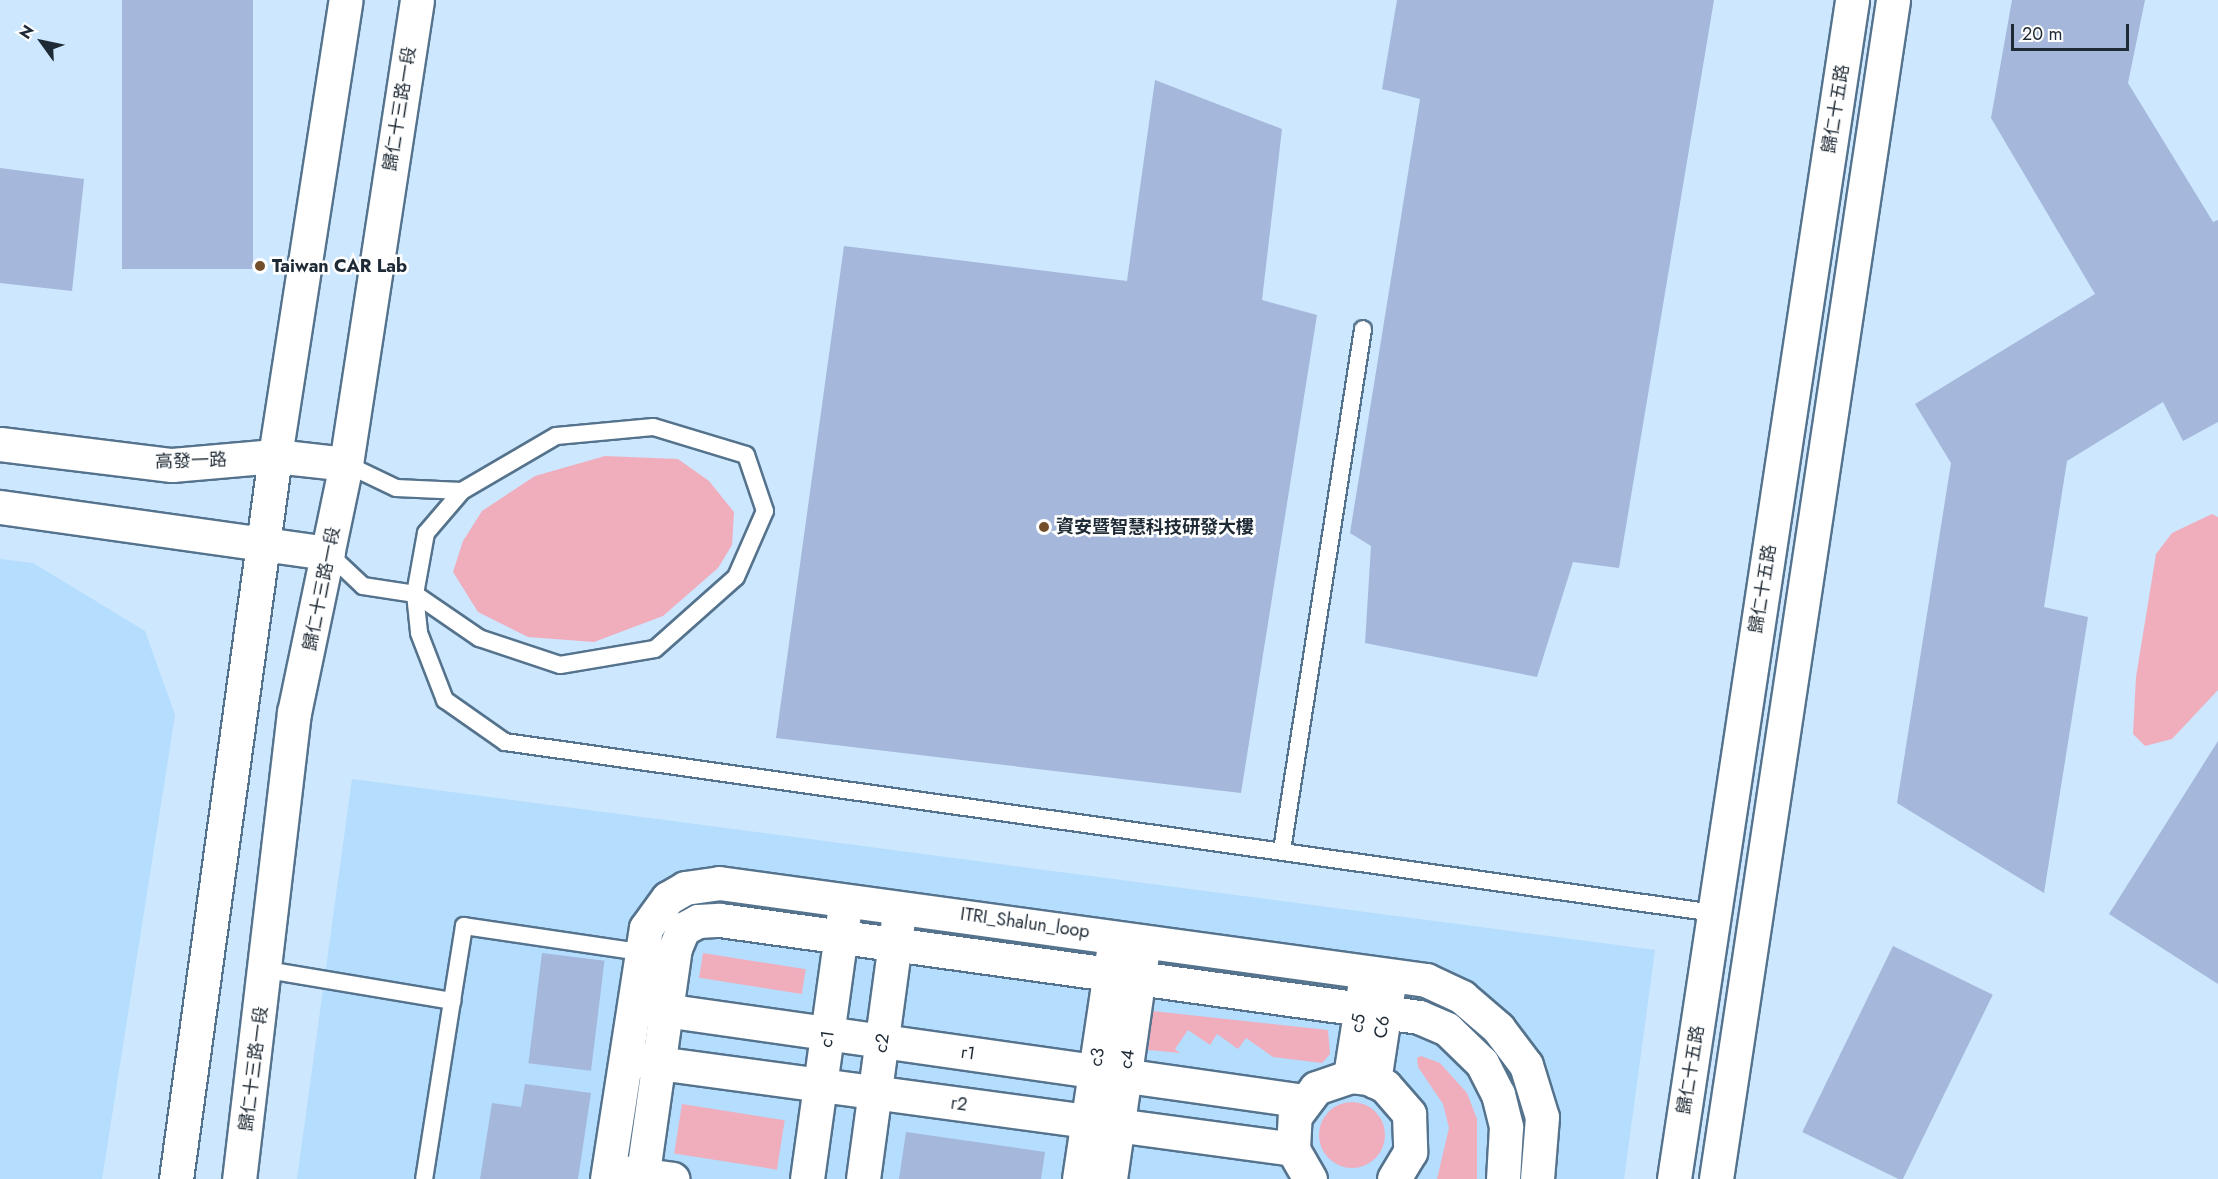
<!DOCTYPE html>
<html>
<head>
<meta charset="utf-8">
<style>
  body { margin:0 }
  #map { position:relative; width:2218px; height:1179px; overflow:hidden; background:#cce7fe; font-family:Jost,"Noto Sans TC",sans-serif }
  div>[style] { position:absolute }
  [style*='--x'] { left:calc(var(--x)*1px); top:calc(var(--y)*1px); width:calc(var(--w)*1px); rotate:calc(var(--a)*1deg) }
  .built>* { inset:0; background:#b4ddfe }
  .green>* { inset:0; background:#f0aebd; transform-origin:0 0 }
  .round { border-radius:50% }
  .building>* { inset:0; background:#a5b7da; transform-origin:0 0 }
  .roads { filter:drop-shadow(2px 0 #55738d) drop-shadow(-2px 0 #55738d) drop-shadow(0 2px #55738d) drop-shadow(0 -2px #55738d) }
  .lane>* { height:16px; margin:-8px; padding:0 8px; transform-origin:8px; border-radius:8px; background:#fff }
  .street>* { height:33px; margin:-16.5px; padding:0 16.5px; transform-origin:16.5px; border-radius:16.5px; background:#fff }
  .secondary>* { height:33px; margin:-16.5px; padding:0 16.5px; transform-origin:16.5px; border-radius:16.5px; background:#fff }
  .primary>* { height:33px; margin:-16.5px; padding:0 16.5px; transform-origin:16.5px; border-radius:16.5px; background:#fff }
  .dots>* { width:16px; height:16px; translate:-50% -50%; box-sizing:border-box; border:3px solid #fff; border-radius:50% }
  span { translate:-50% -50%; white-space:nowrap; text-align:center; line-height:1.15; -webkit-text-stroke:5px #fff; paint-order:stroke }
  .street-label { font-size:18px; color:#1e2a35 }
  .poi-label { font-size:18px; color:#1e2a35; font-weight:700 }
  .left { translate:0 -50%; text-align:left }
  .north { position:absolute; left:12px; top:12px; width:60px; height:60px; -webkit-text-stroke:4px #fff; paint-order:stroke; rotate:303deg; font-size:16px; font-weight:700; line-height:24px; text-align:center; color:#1e2a35 }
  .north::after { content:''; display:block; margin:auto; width:21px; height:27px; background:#1e2a35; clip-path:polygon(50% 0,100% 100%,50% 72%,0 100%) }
  .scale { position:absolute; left:2011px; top:24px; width:118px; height:27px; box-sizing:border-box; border:3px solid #1e2a35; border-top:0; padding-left:8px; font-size:18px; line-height:21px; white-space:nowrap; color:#1e2a35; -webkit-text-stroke:4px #fff; paint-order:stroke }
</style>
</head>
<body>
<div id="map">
  <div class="built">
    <i style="clip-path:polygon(0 559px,33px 563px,145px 631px,175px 715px,102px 1179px,0 1179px)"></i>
    <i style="clip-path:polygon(352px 779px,1655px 950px,1624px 1179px,297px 1179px)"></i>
  </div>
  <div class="green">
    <i style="clip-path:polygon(605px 456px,678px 459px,709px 481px,734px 512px,732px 545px,718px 568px,663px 616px,594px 642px,528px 637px,478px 612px,453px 572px,463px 541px,482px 511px,535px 476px)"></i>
    <i style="clip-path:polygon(2212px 514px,2218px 517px,2218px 690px,2172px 739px,2145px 746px,2133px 734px,2136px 677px,2156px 554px,2172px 533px)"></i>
    <i style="left:703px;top:953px;width:104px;height:25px;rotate:9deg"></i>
    <i style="clip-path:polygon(1152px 1011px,1328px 1030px,1330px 1054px,1322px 1063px,1273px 1057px,1246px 1038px,1238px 1049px,1217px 1034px,1210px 1045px,1188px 1030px,1175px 1049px,1180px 1053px,1148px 1050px)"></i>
    <i style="clip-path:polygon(1421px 1056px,1440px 1063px,1467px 1093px,1477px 1119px,1477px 1179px,1437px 1179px,1449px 1128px,1443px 1104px,1418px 1067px,1417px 1058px)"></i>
    <i class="round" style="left:1319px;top:1102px;width:66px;height:66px"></i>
    <i style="left:682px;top:1104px;width:104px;height:50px;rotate:9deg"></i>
  </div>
  <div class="building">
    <i style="left:122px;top:0;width:131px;height:269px"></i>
    <i style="clip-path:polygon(1397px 0,1714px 0,1619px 568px,1573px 562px,1537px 677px,1365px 643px,1371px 546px,1350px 533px,1420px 99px,1382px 89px)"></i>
    <i style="clip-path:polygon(2012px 0,2145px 0,2128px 83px,2213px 222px,2218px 220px,2218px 422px,2183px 441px,2163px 402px,2067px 461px,2044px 607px,2088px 617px,2044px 893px,1897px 803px,1951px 463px,1915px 404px,2095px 294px,1991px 118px)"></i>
    <i style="clip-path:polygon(1155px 80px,1282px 129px,1262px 300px,1317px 315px,1241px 793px,776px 738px,844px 246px,1127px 281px)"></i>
    <i style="clip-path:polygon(0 168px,84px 179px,72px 291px,0 283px)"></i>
    <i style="clip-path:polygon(2218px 741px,2218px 984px,2109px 914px)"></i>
    <i style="left:1893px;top:946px;width:111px;height:207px;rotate:26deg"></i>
    <i style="left:542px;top:953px;width:63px;height:111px;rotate:7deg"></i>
    <i style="clip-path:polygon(525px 1084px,591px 1093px,578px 1179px,480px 1179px,492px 1103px,521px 1107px)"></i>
    <i style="clip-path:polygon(906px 1132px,1045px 1152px,1041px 1179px,899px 1179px)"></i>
  </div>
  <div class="roads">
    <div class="lane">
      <i style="--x:346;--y:464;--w:55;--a:25.6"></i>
      <i style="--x:396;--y:488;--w:66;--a:2.6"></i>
      <i style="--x:328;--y:553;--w:48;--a:43.3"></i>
      <i style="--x:363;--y:586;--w:53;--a:8.7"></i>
      <i style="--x:415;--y:594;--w:78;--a:34.5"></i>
      <i style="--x:479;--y:638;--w:85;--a:18.4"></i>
      <i style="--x:560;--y:665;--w:96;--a:-9.6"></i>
      <i style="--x:655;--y:649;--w:108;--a:-41.6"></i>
      <i style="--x:736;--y:577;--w:72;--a:-66.3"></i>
      <i style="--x:765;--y:511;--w:59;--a:-108.7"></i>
      <i style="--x:746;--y:455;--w:97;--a:-163.2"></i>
      <i style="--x:653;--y:427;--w:97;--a:174.7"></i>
      <i style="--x:556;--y:436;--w:109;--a:149.7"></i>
      <i style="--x:462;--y:491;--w:55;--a:130.6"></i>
      <i style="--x:426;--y:533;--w:62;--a:100.2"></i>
      <i style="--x:415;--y:594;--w:39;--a:84"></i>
      <i style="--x:419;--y:633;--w:72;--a:68.8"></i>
      <i style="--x:445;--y:700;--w:73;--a:35"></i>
      <i style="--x:505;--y:742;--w:1221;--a:8.05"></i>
      <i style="--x:1282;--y:850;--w:527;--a:-81.16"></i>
      <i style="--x:267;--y:970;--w:188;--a:9.5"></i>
      <i style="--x:452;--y:1001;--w:180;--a:98.9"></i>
      <i style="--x:452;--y:1001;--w:76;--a:-80.9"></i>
      <i style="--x:464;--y:926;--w:179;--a:8.4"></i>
    </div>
    <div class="street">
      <i style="--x:643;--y:1007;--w:668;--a:8.09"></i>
      <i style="--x:636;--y:1060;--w:663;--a:7.71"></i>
      <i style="--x:1350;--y:1076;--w:89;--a:-81"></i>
      <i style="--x:1374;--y:1081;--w:92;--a:-81.3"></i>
      <i style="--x:622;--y:1172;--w:51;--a:7.8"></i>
      <i style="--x:607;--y:1179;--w:254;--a:-81.2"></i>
      <i style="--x:646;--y:928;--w:37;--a:-54"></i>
      <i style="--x:668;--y:898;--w:20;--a:-30"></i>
      <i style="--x:685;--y:888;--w:34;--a:-8"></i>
      <i style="--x:719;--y:883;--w:714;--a:7.81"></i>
      <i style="--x:1426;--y:980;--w:40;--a:25"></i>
      <i style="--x:1462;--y:997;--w:48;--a:40.7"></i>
      <i style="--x:1498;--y:1028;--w:46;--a:52.9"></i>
      <i style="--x:1526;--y:1065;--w:54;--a:72.9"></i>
      <i style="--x:1542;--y:1117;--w:62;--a:94.6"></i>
      <i style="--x:642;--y:1179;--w:233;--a:-81.9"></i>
      <i style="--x:675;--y:948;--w:21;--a:-67"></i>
      <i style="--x:683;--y:929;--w:17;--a:-28"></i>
      <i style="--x:698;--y:921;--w:22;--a:-3"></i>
      <i style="--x:720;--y:920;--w:706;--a:7.9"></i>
      <i style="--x:1419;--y:1017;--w:30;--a:23"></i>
      <i style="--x:1447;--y:1029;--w:49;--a:44.2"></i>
      <i style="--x:1482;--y:1063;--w:35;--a:63"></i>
      <i style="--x:1498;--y:1094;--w:34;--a:76"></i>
      <i style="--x:1506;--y:1127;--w:52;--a:93.3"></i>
      <i style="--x:807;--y:1179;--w:270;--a:-82.1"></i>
      <i style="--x:863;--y:1179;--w:262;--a:-82.3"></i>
      <i style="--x:1079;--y:1179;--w:230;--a:-81.5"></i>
      <i style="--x:1110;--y:1179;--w:226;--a:-81.9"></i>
      <i style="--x:1310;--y:1179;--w:34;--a:-120"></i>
      <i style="--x:1293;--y:1149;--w:33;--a:-87"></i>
      <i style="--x:1295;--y:1116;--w:35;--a:-53"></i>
      <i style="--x:1316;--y:1088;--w:36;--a:-19"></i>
      <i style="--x:1350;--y:1076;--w:19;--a:6"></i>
      <i style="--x:1369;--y:1078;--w:18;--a:27"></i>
      <i style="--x:1385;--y:1086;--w:37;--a:49"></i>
      <i style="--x:1409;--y:1114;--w:38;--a:88"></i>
      <i style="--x:1410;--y:1152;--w:31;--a:121"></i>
      <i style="--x:1674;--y:1179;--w:1192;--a:-81.41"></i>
      <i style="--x:1716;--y:1179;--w:1192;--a:-81.46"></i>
    </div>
    <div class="secondary">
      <i style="--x:275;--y:456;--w:461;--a:-81.2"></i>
      <i style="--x:346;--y:464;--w:469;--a:-81.3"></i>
    </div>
    <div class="primary">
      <i style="--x:0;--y:444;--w:173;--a:7"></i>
      <i style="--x:172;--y:465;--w:103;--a:-5"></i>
      <i style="--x:275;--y:456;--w:71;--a:6.4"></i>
      <i style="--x:346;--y:464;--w:253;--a:101.8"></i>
      <i style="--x:294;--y:712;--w:470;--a:96.7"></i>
      <i style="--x:0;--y:507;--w:331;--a:8"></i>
      <i style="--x:176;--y:1179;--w:730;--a:-82.2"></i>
    </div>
  </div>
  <div class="dots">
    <i style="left:260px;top:266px;background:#734e2a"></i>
    <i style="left:1044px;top:527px;background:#734e2a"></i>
  </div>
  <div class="street-label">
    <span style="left:400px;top:109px;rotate:-81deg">歸仁十三路一段</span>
    <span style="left:1836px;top:109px;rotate:-81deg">歸仁十五路</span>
    <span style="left:191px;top:461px;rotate:-2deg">高發一路</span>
    <span style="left:322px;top:589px;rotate:-79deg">歸仁十三路一段</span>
    <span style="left:1763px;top:589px;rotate:-81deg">歸仁十五路</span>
    <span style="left:1025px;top:923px;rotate:8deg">ITRI_Shalun_loop</span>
    <span style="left:1358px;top:1023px;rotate:-81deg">c5</span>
    <span style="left:1382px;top:1027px;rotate:-82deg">C6</span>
    <span style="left:827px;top:1039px;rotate:-82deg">c1</span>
    <span style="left:882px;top:1043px;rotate:-82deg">c2</span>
    <span style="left:968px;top:1053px;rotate:8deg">r1</span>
    <span style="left:1097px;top:1057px;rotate:-81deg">c3</span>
    <span style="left:1127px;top:1059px;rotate:-82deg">c4</span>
    <span style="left:254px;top:1069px;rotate:-83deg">歸仁十三路一段</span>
    <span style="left:1691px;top:1070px;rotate:-81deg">歸仁十五路</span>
    <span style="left:959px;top:1104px;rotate:8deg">r2</span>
  </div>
  <div class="poi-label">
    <span class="left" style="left:272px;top:266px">Taiwan CAR Lab</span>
    <span class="left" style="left:1056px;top:527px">資安暨智慧科技研發大樓</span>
  </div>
  <div class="north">N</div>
  <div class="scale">20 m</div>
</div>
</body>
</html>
